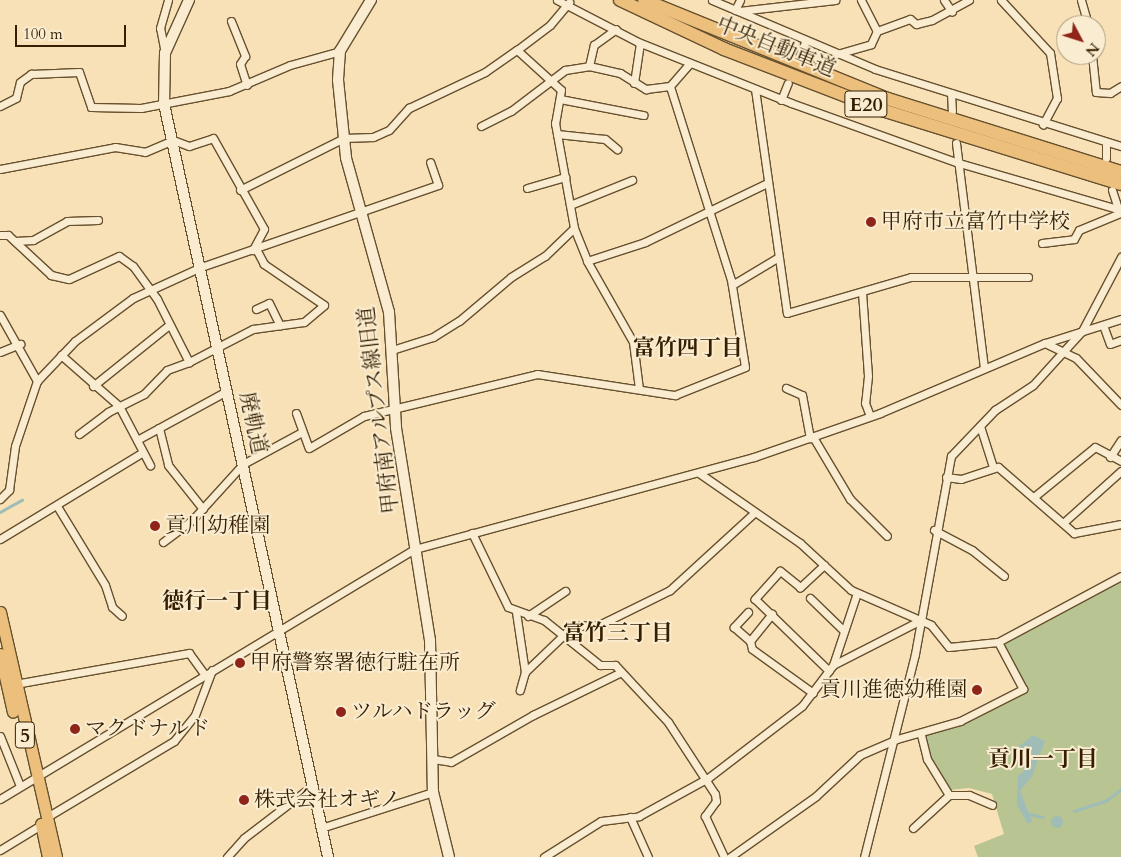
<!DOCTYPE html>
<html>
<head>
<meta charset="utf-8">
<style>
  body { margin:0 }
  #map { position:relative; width:1121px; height:857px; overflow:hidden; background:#f8e1b7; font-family:Cardo,"Noto Serif JP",serif }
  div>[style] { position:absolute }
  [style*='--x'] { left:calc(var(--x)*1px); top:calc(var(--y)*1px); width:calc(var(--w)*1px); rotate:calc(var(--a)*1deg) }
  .green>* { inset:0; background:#b8c492 }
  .water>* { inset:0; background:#9fbcb6 }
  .round { border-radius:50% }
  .stream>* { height:2.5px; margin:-1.25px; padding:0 1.25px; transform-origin:1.25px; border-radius:1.25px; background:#9fbcb6 }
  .roads { filter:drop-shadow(1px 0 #66502e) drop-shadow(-1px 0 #66502e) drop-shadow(0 1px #66502e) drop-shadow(0 -1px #66502e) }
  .street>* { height:7px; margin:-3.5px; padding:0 3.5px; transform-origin:3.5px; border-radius:3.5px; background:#faecd0 }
  .secondary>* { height:10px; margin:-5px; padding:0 5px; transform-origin:5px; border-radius:5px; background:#faecd0 }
  .primary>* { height:11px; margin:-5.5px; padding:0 5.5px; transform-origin:5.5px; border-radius:5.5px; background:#ecc07c }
  .highway>* { height:12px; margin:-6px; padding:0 6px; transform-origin:6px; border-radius:6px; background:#ecc07c }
  .dots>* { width:14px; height:14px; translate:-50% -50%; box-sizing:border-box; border:2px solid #faecd0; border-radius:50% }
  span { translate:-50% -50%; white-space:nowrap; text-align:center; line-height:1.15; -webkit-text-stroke:4px #faecd0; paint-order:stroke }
  .shield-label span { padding:1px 4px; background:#faecd0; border:1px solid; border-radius:4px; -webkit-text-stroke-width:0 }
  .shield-label { font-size:20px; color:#351f00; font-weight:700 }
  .street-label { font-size:21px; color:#351f00 }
  .poi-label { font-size:21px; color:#351f00 }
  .left { translate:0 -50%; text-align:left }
  .right { translate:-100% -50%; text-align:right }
  .neighbourhood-label { font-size:22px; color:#351f00; font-weight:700 }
  .north { position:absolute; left:1056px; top:15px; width:50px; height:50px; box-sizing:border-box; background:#faecd0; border:1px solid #ab9a7d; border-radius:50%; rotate:130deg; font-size:14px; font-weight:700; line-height:20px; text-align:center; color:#351f00 }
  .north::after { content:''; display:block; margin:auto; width:18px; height:22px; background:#8f2418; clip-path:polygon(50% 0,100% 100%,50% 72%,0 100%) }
  .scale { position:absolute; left:15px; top:25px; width:111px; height:22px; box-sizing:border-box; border:2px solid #351f00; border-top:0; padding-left:6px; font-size:15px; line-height:18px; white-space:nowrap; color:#351f00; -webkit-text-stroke:4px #faecd0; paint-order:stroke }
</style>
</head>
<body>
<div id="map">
  <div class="green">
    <i style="clip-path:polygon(1121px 580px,1121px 857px,978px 857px,974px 846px,1004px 834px,992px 794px,969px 788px,949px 790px,930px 758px,925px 735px,1026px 690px,1002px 643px)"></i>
  </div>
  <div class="water">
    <i style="clip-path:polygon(1033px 735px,1045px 741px,1032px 776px,1020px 791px,1032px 821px,1028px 824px,1017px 805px,1018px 776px,1024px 771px,1025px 753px,1017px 748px)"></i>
    <i class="round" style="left:1051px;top:816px;width:12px;height:12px"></i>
  </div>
  <div class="stream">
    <i style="--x:0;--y:512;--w:25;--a:-29"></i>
    <i style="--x:1074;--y:811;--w:35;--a:-18"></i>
    <i style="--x:1107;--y:800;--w:18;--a:-38"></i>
    <i style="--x:1028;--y:814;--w:15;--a:11"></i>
  </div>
  <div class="roads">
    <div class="street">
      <i style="--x:557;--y:0;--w:91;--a:27.4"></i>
      <i style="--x:638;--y:42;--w:165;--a:21.7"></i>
      <i style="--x:791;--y:103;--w:178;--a:19.7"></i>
      <i style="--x:959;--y:163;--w:169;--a:16.2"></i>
      <i style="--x:712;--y:0;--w:177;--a:22.9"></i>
      <i style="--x:875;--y:69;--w:258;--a:17.4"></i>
      <i style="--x:861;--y:0;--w:35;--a:63"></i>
      <i style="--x:877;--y:31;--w:35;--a:-20"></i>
      <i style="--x:910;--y:19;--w:8;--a:40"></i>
      <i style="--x:916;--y:24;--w:16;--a:-14"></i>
      <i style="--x:932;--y:20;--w:42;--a:-28.4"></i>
      <i style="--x:944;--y:0;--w:14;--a:56"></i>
      <i style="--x:1001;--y:0;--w:72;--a:47.2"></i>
      <i style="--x:1050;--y:53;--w:46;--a:81.2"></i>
      <i style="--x:1057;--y:98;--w:30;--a:118"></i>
      <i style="--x:1081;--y:0;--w:26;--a:74"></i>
      <i style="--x:735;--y:10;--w:11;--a:-63"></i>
      <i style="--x:739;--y:11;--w:97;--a:-6.5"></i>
      <i style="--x:231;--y:21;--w:38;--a:68"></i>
      <i style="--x:245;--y:56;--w:9;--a:122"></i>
      <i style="--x:240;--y:64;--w:22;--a:72"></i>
      <i style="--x:517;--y:50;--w:59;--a:42.3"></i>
      <i style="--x:561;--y:90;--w:34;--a:100"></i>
      <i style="--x:555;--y:123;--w:107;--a:79.7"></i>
      <i style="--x:574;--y:228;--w:35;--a:68"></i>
      <i style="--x:587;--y:261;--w:93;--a:60.4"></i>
      <i style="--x:633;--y:342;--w:47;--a:82.7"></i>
      <i style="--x:165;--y:53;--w:25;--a:-101"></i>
      <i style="--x:160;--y:28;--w:29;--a:-74"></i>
      <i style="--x:837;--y:54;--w:35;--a:-16"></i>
      <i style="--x:871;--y:44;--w:14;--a:-65"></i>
      <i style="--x:1092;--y:55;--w:37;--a:84"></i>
      <i style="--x:1096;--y:92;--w:14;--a:4"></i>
      <i style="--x:1110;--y:93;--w:13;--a:-32"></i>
      <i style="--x:799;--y:57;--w:16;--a:-68"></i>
      <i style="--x:589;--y:66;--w:32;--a:13"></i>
      <i style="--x:620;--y:73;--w:31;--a:32"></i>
      <i style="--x:646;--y:89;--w:24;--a:-7"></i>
      <i style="--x:670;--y:86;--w:30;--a:-49"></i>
      <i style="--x:634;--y:83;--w:40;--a:-81.5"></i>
      <i style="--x:755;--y:89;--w:226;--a:81.9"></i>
      <i style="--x:787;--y:313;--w:129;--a:-16.2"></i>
      <i style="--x:911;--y:277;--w:117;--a:0"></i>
      <i style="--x:951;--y:93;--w:18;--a:87"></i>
      <i style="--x:560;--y:99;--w:85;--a:10.9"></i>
      <i style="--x:781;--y:100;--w:18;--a:-68"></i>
      <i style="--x:0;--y:106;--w:18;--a:-27"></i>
      <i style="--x:16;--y:98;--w:16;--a:-76"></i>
      <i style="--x:20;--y:82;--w:14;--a:-36"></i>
      <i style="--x:31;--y:74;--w:48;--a:-2.4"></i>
      <i style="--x:79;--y:72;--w:37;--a:71"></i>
      <i style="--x:91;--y:107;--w:50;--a:1.1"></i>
      <i style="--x:141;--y:108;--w:90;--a:-10.9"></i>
      <i style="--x:229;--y:91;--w:66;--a:-23.1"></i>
      <i style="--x:290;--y:65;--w:52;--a:-15.6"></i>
      <i style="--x:481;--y:126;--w:34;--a:-27"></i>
      <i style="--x:511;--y:111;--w:68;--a:-37.2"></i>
      <i style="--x:565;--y:70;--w:24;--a:-9"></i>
      <i style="--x:589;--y:66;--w:22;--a:-77"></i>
      <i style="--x:594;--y:45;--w:27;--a:-36"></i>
      <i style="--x:557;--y:134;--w:48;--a:5.9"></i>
      <i style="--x:605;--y:139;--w:16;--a:40"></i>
      <i style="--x:956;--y:143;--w:226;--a:82.9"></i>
      <i style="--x:1106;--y:158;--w:16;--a:-90"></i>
      <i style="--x:0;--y:169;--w:117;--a:-10.8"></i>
      <i style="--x:115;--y:147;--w:30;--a:9"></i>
      <i style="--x:145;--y:152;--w:30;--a:-23"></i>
      <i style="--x:173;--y:140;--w:17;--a:21"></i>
      <i style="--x:189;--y:146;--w:25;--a:-18"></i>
      <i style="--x:213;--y:138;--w:104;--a:60.7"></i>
      <i style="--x:264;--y:229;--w:24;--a:118"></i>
      <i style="--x:527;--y:188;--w:40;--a:-16"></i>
      <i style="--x:240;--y:190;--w:116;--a:-26.6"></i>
      <i style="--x:344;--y:138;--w:29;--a:-2"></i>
      <i style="--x:373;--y:137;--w:17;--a:-24"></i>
      <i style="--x:389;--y:130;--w:30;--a:-48"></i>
      <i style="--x:409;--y:108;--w:84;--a:-25.3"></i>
      <i style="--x:485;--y:72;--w:39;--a:-35"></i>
      <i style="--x:517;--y:50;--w:41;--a:-37.1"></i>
      <i style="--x:550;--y:25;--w:30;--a:-50"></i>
      <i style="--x:1112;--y:190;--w:22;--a:72"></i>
      <i style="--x:570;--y:205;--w:67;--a:-22"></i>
      <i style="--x:0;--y:235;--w:8;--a:0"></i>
      <i style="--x:8;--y:235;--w:59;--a:42.9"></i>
      <i style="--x:51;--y:275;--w:18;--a:13"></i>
      <i style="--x:69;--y:279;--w:55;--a:-24.7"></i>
      <i style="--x:119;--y:256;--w:17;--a:36"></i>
      <i style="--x:133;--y:266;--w:41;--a:54"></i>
      <i style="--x:157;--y:299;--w:71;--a:63.1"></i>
      <i style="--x:189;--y:362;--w:72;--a:-27.3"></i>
      <i style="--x:253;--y:329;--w:51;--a:-7.8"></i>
      <i style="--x:304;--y:322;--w:26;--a:-40"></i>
      <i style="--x:324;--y:305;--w:73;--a:-145.7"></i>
      <i style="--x:264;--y:264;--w:17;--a:-118"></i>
      <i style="--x:15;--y:241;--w:18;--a:-3"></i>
      <i style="--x:33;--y:240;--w:39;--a:-29"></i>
      <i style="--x:67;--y:221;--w:31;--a:-2"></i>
      <i style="--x:1042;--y:243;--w:32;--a:-7"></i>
      <i style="--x:1074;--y:239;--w:10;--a:-61"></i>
      <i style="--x:1079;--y:230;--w:44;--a:-22.5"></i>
      <i style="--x:587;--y:261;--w:61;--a:-18.1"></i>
      <i style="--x:645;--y:242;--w:136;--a:-25.8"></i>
      <i style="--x:732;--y:285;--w:52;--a:-31"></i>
      <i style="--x:862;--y:292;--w:84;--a:85.9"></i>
      <i style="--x:868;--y:376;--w:27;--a:96"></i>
      <i style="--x:865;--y:403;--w:14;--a:69"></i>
      <i style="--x:256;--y:309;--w:14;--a:-25"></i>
      <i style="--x:269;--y:303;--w:25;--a:64"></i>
      <i style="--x:0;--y:315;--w:76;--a:60.7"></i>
      <i style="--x:1103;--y:325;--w:20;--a:70"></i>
      <i style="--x:1110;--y:344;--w:12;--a:-20"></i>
      <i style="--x:1045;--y:343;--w:34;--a:26"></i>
      <i style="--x:1076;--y:358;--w:65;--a:46.2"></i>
      <i style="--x:392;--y:350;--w:43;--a:-17.6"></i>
      <i style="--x:433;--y:337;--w:31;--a:-32"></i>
      <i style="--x:459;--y:321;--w:68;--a:-40.2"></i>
      <i style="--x:511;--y:277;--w:40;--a:-32"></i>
      <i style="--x:545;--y:256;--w:40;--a:-44"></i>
      <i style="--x:0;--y:352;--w:22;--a:-22"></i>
      <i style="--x:61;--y:355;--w:77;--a:41.3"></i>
      <i style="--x:119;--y:406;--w:67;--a:62.3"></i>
      <i style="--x:93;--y:386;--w:97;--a:-38.8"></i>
      <i style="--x:786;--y:388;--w:17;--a:24"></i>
      <i style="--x:802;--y:395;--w:44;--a:79.5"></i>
      <i style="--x:296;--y:413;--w:37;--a:70"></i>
      <i style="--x:309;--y:448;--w:64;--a:-30.2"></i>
      <i style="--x:364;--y:416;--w:178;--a:-13.6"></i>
      <i style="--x:537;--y:374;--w:140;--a:8.7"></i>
      <i style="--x:675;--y:395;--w:75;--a:-21.8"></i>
      <i style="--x:745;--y:367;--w:88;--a:-99.1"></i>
      <i style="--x:731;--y:280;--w:203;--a:-107.5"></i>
      <i style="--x:980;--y:426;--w:43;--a:72.4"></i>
      <i style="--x:159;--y:428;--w:38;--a:76"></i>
      <i style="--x:168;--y:465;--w:56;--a:51.5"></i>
      <i style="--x:79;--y:434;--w:36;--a:-37"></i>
      <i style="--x:108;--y:412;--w:40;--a:-26.6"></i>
      <i style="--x:144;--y:394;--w:33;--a:-46"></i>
      <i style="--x:167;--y:370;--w:23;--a:-20"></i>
      <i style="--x:813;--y:437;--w:72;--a:59.2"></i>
      <i style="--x:850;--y:499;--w:52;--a:45"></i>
      <i style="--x:137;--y:440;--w:102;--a:-28.6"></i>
      <i style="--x:1110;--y:457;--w:20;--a:-57"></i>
      <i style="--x:699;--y:473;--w:123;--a:34.7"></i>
      <i style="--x:800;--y:543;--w:69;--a:42.7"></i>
      <i style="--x:851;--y:590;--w:87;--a:23.6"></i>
      <i style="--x:931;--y:625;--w:28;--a:51"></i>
      <i style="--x:949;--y:647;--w:49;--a:-5.8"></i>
      <i style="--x:998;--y:642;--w:140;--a:-28.2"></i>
      <i style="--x:946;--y:477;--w:15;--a:8"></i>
      <i style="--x:961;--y:479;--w:39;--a:-18"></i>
      <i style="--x:998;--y:467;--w:101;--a:41"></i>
      <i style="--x:1074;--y:533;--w:48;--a:-10.8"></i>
      <i style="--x:1035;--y:496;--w:77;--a:-39.2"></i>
      <i style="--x:1095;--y:447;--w:30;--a:28"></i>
      <i style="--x:0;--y:499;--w:13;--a:-45"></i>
      <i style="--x:9;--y:490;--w:44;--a:-82.2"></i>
      <i style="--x:15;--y:446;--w:69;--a:-71.3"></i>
      <i style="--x:37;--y:381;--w:55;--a:-46.5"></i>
      <i style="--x:75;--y:341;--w:72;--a:-36.6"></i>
      <i style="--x:133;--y:298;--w:75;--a:-24.5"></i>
      <i style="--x:201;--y:267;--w:251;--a:-19.1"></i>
      <i style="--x:438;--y:185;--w:24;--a:-109"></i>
      <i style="--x:57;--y:506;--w:92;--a:58.7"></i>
      <i style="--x:105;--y:585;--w:23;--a:72"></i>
      <i style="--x:112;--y:607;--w:13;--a:42"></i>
      <i style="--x:1063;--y:523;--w:78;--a:-41.9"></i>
      <i style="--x:934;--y:530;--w:43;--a:27.8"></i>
      <i style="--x:972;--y:550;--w:41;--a:39.1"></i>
      <i style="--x:472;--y:533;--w:82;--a:64.1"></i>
      <i style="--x:508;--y:607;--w:38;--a:20"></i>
      <i style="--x:544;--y:620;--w:72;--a:38.8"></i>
      <i style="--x:600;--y:665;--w:15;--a:0"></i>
      <i style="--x:615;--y:665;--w:78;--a:47.1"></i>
      <i style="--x:668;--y:722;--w:86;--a:56.9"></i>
      <i style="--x:715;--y:794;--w:7;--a:82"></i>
      <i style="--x:716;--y:801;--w:19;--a:126"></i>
      <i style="--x:705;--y:816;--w:45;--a:65.1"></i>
      <i style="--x:0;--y:539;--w:167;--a:-31.3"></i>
      <i style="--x:163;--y:542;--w:38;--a:-37"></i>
      <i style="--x:193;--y:519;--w:74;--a:-47.7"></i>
      <i style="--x:243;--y:464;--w:67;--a:-28.5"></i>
      <i style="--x:824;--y:565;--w:33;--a:137"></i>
      <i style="--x:800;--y:587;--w:26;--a:-141"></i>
      <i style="--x:780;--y:571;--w:38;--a:132"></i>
      <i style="--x:755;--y:599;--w:103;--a:44.2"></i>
      <i style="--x:810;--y:598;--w:47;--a:44.1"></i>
      <i style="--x:516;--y:612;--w:61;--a:81.5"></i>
      <i style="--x:525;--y:672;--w:19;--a:106"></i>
      <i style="--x:748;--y:612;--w:21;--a:133"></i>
      <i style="--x:734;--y:627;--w:21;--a:41"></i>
      <i style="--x:750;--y:641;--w:8;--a:76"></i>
      <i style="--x:752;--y:649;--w:75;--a:35.8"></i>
      <i style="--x:528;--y:616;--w:45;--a:-34"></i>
      <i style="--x:750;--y:641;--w:35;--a:-51"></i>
      <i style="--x:833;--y:665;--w:76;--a:-71.6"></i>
      <i style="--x:525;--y:672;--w:66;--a:-43.8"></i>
      <i style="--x:573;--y:626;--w:26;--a:-2"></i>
      <i style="--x:599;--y:625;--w:79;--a:-26.2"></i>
      <i style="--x:670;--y:590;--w:113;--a:-42.5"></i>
      <i style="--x:15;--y:684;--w:177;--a:-10.1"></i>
      <i style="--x:189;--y:653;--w:27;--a:54"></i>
      <i style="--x:921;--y:735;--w:25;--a:76"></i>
      <i style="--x:927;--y:759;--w:42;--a:58.6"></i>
      <i style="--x:0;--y:736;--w:54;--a:68.2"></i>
      <i style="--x:433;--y:759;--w:18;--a:9"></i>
      <i style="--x:451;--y:762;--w:95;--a:-29.8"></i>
      <i style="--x:533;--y:715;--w:98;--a:-26"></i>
      <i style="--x:0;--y:799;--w:484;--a:-31.1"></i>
      <i style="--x:415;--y:549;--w:351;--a:-15.2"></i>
      <i style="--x:754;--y:457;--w:133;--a:-19.2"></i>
      <i style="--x:880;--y:413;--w:179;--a:-23"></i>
      <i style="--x:1045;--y:343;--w:80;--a:-17.5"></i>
      <i style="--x:47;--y:817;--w:148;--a:-30.9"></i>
      <i style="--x:174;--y:741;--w:33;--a:-51"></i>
      <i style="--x:195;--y:715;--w:48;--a:-69.3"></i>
      <i style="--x:630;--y:817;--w:44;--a:65.8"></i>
      <i style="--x:321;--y:828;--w:118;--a:-17.8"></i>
      <i style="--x:913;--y:828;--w:49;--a:-42.5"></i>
      <i style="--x:949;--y:795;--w:20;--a:0"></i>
      <i style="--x:969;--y:795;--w:25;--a:23"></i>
      <i style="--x:0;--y:850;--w:48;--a:-31.4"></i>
      <i style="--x:227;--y:857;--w:25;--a:-48"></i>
      <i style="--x:244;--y:838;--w:86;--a:-37.4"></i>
      <i style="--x:544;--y:857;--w:67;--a:-32.3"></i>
      <i style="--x:601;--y:821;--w:38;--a:-7"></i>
      <i style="--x:639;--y:816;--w:79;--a:-28.8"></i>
      <i style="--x:708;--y:778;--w:118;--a:-37.5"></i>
      <i style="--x:802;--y:706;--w:51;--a:-52.9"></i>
      <i style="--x:833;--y:665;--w:97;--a:-27.1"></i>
      <i style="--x:730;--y:857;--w:105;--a:-35.3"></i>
      <i style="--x:816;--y:796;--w:60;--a:-43"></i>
      <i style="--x:860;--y:755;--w:40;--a:-23.4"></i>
      <i style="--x:897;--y:739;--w:66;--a:-15.9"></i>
      <i style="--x:960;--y:721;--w:71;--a:-26.9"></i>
      <i style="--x:1023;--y:689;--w:53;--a:-118"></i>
      <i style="--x:864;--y:857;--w:209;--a:-75.9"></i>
      <i style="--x:915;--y:654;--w:201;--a:-79.7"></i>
      <i style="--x:951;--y:456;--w:64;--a:-46.3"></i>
      <i style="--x:995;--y:410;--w:45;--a:-33.3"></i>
      <i style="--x:1033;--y:385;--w:73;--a:-47.8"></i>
      <i style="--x:1082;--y:331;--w:84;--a:-62.2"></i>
    </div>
    <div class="secondary">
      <i style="--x:189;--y:0;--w:58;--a:114.4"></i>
      <i style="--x:165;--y:53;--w:51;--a:91.1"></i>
      <i style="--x:164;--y:104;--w:771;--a:77.71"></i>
      <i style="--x:371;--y:0;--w:60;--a:121.3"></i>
      <i style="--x:340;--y:51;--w:29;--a:94"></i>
      <i style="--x:338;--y:80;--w:78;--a:84.1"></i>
      <i style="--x:346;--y:158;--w:160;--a:74.4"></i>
      <i style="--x:389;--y:312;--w:116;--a:86.5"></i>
      <i style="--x:396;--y:428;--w:215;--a:80.9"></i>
      <i style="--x:430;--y:640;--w:152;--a:88.9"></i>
      <i style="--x:433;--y:792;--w:67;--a:76.2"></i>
    </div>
    <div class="primary">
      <i style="--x:0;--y:612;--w:251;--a:77.1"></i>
      <i style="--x:0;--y:654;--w:59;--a:77.4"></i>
      <i style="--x:41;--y:824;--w:34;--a:78"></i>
    </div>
    <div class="highway">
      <i style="--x:620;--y:0;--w:115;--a:25.2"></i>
      <i style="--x:724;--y:49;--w:169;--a:21.1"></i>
      <i style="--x:882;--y:110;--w:250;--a:17.2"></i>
      <i style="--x:644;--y:0;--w:263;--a:22.1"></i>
      <i style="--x:888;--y:99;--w:244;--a:17.4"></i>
    </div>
  </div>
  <div class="dots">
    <i style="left:871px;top:222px;background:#8f2418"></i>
    <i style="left:155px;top:526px;background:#8f2418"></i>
    <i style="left:240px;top:663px;background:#8f2418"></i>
    <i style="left:977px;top:690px;background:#8f2418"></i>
    <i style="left:341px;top:712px;background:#8f2418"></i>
    <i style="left:75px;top:729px;background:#8f2418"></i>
    <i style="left:244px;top:800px;background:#8f2418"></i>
  </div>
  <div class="shield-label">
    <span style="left:866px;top:104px">E20</span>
    <span style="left:25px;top:735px">5</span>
  </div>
  <div class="street-label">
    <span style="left:776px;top:47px;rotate:22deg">中央自動車道</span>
    <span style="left:379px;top:410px;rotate:-97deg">甲府南アルプス線旧道</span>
    <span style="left:253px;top:423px;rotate:78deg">廃軌道</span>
  </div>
  <div class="poi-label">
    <span class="left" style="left:881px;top:222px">甲府市立富竹中学校</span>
    <span class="left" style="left:165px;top:526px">貢川幼稚園</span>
    <span class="left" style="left:250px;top:663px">甲府警察署徳行駐在所</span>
    <span class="right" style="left:967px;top:690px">貢川進徳幼稚園</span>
    <span class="left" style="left:351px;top:712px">ツルハドラッグ</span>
    <span class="left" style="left:85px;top:729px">マクドナルド</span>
    <span class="left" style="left:254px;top:800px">株式会社オギノ</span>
  </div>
  <div class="neighbourhood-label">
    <span style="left:688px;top:349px">富竹四丁目</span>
    <span style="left:217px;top:602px">徳行一丁目</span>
    <span style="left:618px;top:634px">富竹三丁目</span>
    <span style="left:1043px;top:760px">貢川一丁目</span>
  </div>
  <div class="north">N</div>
  <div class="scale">100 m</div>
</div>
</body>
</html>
